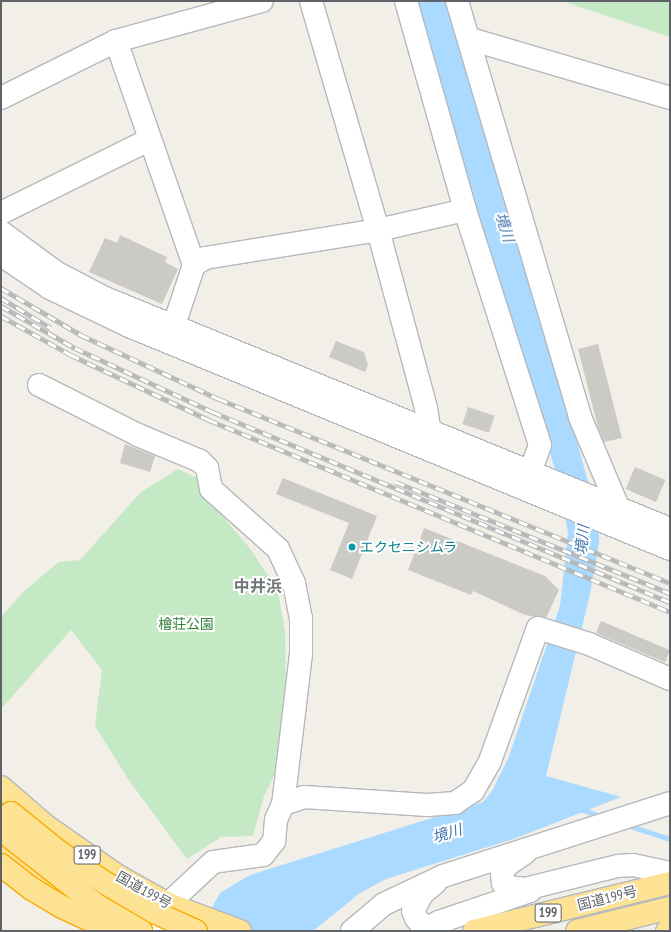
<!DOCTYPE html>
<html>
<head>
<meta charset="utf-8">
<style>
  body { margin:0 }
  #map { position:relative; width:671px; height:932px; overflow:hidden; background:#f1efe8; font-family:"PT Sans Narrow","Noto Sans JP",sans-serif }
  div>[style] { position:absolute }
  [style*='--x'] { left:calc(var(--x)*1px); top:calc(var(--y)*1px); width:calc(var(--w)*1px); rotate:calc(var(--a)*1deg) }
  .green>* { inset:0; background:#c5e8c5 }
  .water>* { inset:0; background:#aadaff }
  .stream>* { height:4.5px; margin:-2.25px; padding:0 2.25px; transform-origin:2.25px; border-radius:2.25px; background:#aadaff }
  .building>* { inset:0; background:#cccac5; transform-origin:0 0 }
  .roads { filter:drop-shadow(1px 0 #b5b8bc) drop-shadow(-1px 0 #b5b8bc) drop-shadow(0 1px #b5b8bc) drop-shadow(0 -1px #b5b8bc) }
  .minor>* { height:22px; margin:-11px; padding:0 11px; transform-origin:11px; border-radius:11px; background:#fff }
  .highway>* { height:22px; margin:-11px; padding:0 11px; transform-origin:11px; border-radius:11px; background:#fde293 }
  .rail>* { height:4.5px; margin-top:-2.25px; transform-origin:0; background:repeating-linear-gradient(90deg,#fff 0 9px,#b6b7b8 0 18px); box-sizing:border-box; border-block:1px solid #b6b7b8 }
  .bridges { filter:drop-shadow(1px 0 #f9ab00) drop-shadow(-1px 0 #f9ab00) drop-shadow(0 1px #f9ab00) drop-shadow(0 -1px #f9ab00) }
  .highway-bridge>* { height:22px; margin:-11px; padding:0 11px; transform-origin:11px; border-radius:11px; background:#fde293 }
  .dots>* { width:11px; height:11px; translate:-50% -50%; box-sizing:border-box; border:2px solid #fff; border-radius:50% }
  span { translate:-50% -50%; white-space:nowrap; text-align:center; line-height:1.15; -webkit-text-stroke:4px #fff; paint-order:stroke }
  .shield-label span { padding:1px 3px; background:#fff; border:1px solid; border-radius:3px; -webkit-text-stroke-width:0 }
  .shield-label { font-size:13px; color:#5f6368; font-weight:700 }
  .culture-label { font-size:14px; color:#0d838f }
  .left { translate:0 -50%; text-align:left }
  .park-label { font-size:14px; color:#348238 }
  .street-label { font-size:14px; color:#5f6368 }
  .water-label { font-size:15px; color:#4174aa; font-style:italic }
  .quarter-label { font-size:16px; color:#70757a; font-weight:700 }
  .frame { position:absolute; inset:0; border:2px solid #5f6368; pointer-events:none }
</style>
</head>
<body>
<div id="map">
  <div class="green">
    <i style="clip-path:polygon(562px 1px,670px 1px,670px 37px)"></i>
    <i style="clip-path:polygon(178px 469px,202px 480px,218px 511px,248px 546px,277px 588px,285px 630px,286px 685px,277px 770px,264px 796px,253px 836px,221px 837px,187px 859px,128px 779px,95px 726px,102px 670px,71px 630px,1px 709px,1px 617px,24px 591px,59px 562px,80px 560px,141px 492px)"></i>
  </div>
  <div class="water">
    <i style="clip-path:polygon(418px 1px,445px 1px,525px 255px,599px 521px,599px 543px,590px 594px,546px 776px,621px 797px,516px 838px,386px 879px,360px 893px,313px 931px,199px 931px,220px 893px,250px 875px,483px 802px,492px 791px,508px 759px,560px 606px,568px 533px,559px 482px,502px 296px)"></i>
  </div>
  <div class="stream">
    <i style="--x:580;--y:809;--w:24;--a:19"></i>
    <i style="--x:627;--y:825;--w:45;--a:18"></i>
  </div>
  <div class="building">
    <i style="clip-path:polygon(120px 235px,167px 257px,165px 262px,178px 269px,162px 304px,89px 272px,105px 238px,117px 243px)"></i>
    <i style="clip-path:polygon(336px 341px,364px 352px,368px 365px,365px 372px,329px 357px)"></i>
    <i style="clip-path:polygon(598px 344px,622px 438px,604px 442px,598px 427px,578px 349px)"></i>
    <i style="left:468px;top:407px;width:28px;height:18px;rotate:18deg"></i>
    <i style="clip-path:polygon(125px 444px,155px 456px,150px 472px,120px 463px)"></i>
    <i style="left:635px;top:467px;width:33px;height:24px;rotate:23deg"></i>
    <i style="clip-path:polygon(283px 478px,377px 516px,352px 579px,330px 570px,349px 523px,276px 494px)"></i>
    <i style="clip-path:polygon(424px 528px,545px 576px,559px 590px,546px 618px,525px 615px,473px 591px,471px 595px,408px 570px)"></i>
    <i style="left:601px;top:621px;width:75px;height:13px;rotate:23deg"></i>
  </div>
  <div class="roads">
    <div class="minor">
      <i style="--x:311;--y:1;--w:239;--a:73.7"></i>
      <i style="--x:378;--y:230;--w:184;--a:74.9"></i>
      <i style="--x:426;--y:408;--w:24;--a:81"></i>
      <i style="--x:406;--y:1;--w:217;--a:74.2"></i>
      <i style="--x:465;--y:210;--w:247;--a:72.3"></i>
      <i style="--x:540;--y:445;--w:29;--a:110"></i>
      <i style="--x:457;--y:1;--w:434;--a:73.5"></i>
      <i style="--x:580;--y:417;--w:98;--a:67.1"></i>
      <i style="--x:470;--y:39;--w:209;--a:16.4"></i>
      <i style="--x:116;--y:41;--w:237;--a:70.8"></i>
      <i style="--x:1;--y:98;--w:128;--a:-26.4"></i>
      <i style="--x:116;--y:41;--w:151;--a:-15.3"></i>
      <i style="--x:1;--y:213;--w:165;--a:-26.3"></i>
      <i style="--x:1;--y:232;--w:69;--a:36.2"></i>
      <i style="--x:57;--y:273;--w:54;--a:27.5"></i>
      <i style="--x:105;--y:298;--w:610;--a:22.24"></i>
      <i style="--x:1;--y:255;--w:59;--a:34"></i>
      <i style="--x:50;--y:288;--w:88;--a:25.7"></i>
      <i style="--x:129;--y:326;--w:585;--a:22.4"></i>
      <i style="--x:169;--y:340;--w:79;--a:-71.6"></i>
      <i style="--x:194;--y:265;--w:13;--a:-32"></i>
      <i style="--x:205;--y:258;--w:175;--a:-9.2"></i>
      <i style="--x:378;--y:230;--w:89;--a:-12.9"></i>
      <i style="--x:39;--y:385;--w:111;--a:26.8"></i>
      <i style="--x:138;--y:435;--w:67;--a:22.8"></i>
      <i style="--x:200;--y:461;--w:10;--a:45"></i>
      <i style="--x:207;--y:468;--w:21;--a:79"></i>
      <i style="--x:211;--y:489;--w:90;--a:41.8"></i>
      <i style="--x:278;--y:549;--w:38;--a:65"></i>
      <i style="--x:294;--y:583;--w:36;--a:79"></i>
      <i style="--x:301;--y:618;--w:36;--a:90"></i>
      <i style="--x:301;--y:654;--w:151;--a:96.8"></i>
      <i style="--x:283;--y:804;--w:17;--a:114"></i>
      <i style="--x:276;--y:820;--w:21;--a:95"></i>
      <i style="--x:274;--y:841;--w:18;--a:128"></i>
      <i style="--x:263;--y:855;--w:50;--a:172"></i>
      <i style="--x:213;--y:862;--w:62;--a:137"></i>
      <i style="--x:168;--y:904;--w:32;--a:122"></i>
      <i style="--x:283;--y:804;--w:22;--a:-18"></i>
      <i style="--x:304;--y:797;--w:123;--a:3.7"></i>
      <i style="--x:427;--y:805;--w:28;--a:-4"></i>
      <i style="--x:455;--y:803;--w:22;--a:-34"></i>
      <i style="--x:473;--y:791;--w:34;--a:-60"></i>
      <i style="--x:490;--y:761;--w:141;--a:-70.2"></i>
      <i style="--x:538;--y:628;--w:53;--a:17.4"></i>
      <i style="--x:589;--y:644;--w:88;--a:23.4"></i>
      <i style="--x:525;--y:853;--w:22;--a:146"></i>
      <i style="--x:507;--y:865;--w:10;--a:119"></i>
      <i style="--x:502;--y:874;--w:9;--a:84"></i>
      <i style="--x:503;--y:883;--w:7;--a:34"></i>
      <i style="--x:509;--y:887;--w:16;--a:7"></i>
      <i style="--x:525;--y:889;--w:96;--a:-13.9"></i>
      <i style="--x:618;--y:866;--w:15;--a:-4"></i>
      <i style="--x:633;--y:865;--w:38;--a:12"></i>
      <i style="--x:435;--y:883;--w:17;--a:140"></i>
      <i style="--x:422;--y:894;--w:19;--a:118"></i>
      <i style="--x:413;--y:911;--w:8;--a:67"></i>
      <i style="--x:416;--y:918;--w:9;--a:49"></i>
      <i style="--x:422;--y:925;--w:20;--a:9"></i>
      <i style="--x:352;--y:931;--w:42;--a:-40.2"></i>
      <i style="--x:384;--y:904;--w:65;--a:-25.4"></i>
      <i style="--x:443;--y:876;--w:238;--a:-17.8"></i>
      <i style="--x:422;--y:931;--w:19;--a:-28"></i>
      <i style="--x:439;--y:922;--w:96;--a:-18.8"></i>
    </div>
    <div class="highway">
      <i style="--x:1;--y:787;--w:60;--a:40.9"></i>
      <i style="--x:46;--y:826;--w:88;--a:34.8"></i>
      <i style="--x:118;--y:876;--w:57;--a:29.2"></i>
      <i style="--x:168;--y:904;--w:77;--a:20.6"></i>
      <i style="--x:1;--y:847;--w:59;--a:38.8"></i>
      <i style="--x:47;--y:884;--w:56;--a:32.6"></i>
      <i style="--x:474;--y:931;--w:202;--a:-13.8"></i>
      <i style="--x:577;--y:931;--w:96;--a:-13.9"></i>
      <i style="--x:667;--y:931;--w:3;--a:-18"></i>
    </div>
  </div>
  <div class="rail">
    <i style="--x:1;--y:288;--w:93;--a:30.4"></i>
    <i style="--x:81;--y:335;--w:152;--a:24.9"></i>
    <i style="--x:219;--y:399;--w:487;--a:22.2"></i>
    <i style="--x:1;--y:298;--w:58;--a:31"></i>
    <i style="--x:1;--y:306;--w:85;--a:29.6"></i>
    <i style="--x:75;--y:348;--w:152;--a:24.9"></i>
    <i style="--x:213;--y:412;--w:495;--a:22.6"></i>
    <i style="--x:1;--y:316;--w:80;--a:29.1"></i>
    <i style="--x:71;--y:355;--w:153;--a:25.2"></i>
    <i style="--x:209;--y:420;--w:499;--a:22.6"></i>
    <i style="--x:396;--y:482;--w:296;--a:22.1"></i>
  </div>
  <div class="bridges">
    <div class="highway-bridge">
      <i style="--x:11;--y:813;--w:62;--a:39.1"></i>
      <i style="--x:59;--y:852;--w:58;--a:33.7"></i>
      <i style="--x:107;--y:884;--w:55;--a:30.8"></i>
      <i style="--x:154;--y:912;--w:46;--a:24.3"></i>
      <i style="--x:1;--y:830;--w:123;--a:38.1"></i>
      <i style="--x:98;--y:906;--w:50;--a:30.2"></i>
      <i style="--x:1;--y:865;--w:39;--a:38"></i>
      <i style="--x:32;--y:889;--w:35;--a:31"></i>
      <i style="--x:62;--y:907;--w:57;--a:24.8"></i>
    </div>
  </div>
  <div class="dots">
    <i style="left:352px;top:547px;background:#0f9aa8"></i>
  </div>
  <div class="shield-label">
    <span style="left:87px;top:855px">199</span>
    <span style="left:548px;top:913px">199</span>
  </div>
  <div class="culture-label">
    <span class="left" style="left:360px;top:547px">エクセニシムラ</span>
  </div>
  <div class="park-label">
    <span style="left:186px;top:624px">檜荘公園</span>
  </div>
  <div class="street-label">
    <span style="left:144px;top:890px;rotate:29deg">国道199号</span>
    <span style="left:607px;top:898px;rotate:-14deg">国道199号</span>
  </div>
  <div class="water-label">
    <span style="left:505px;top:227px;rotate:73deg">境川</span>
    <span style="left:582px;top:540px;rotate:-84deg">境川</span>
    <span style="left:447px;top:833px;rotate:-17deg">境川</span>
  </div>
  <div class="quarter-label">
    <span style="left:258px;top:586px">中井浜</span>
  </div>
  <div class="frame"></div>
</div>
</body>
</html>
